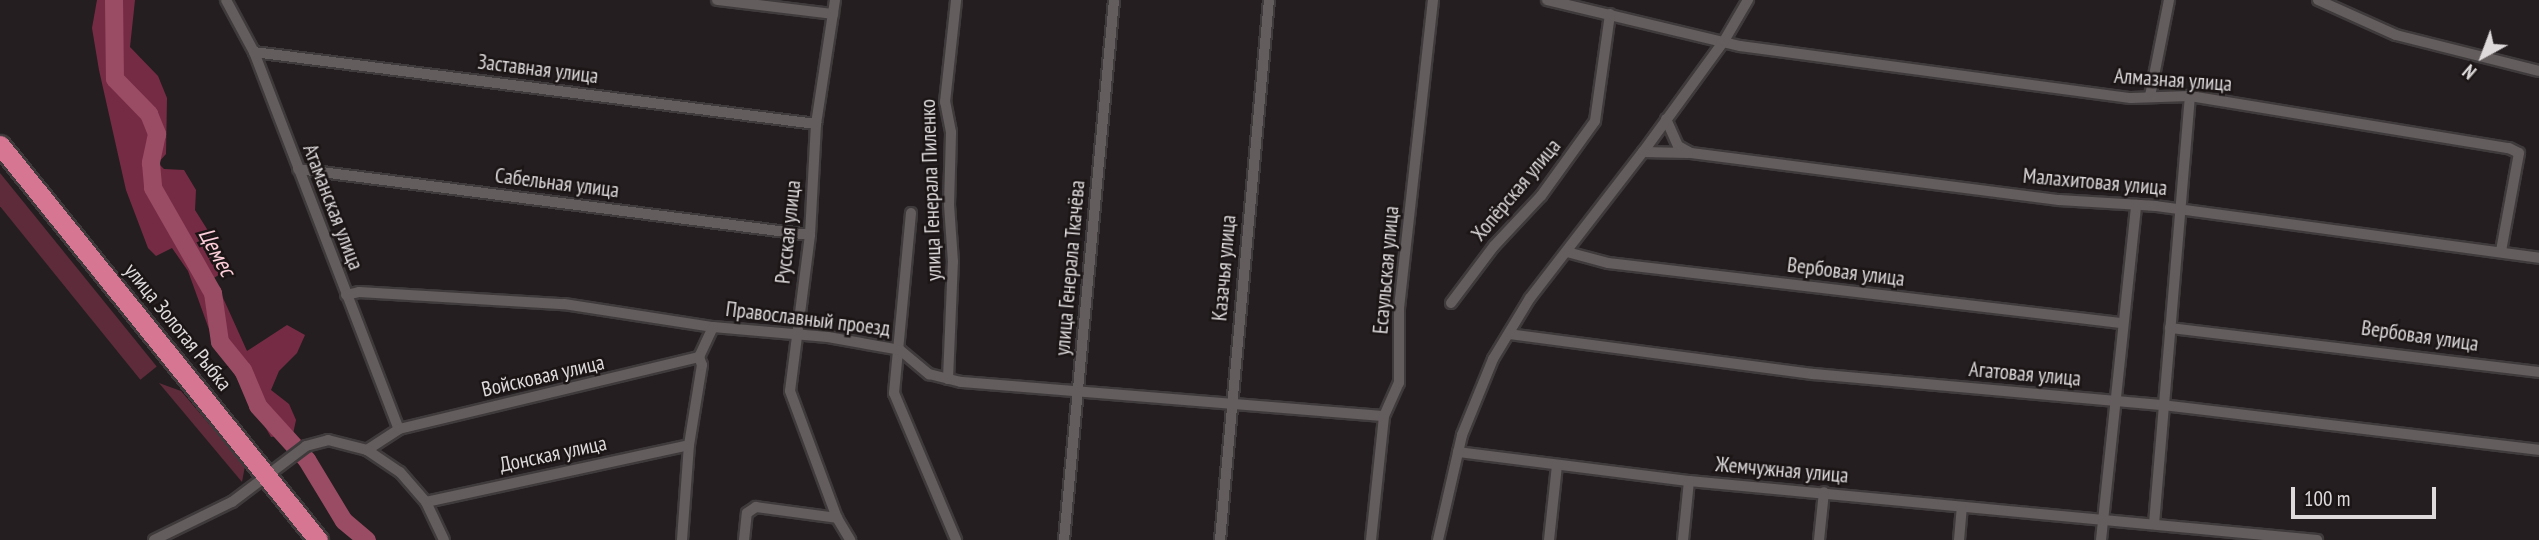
<!DOCTYPE html>
<html>
<head>
<meta charset="utf-8">
<style>
  body { margin:0 }
  #map { position:relative; width:2539px; height:540px; overflow:hidden; background:#241e20; font-family:"PT Sans Narrow",sans-serif }
  div>[style] { position:absolute }
  [style*='--x'] { left:calc(var(--x)*1px); top:calc(var(--y)*1px); width:calc(var(--w)*1px); rotate:calc(var(--a)*1deg) }
  .green>* { inset:0; background:#5e2b3a; transform-origin:0 0 }
  .forest>* { inset:0; background:#762b45 }
  .river>* { height:18px; margin:-9px; padding:0 9px; transform-origin:9px; border-radius:9px; background:#9b4c65 }
  .roads { filter:drop-shadow(2px 0 #3f3a3b) drop-shadow(-2px 0 #3f3a3b) drop-shadow(0 2px #3f3a3b) drop-shadow(0 -2px #3f3a3b) }
  .minor>* { height:10px; margin:-5px; padding:0 5px; transform-origin:5px; border-radius:5px; background:#645d5e }
  .trunk>* { height:19px; margin:-9.5px; padding:0 9.5px; transform-origin:9.5px; border-radius:9.5px; background:#d67693 }
  span { translate:-50% -50%; white-space:nowrap; text-align:center; line-height:1.15; -webkit-text-stroke:5px #1b1516; paint-order:stroke }
  .street-label { font-size:21px; color:#dedadb }
  .water-label { font-size:23px; color:#fecfda; font-style:italic }
  .north { position:absolute; left:2448px; top:21px; width:70px; height:70px; -webkit-text-stroke:5px #1b1516; paint-order:stroke; rotate:221deg; font-size:19px; font-weight:700; line-height:28px; text-align:center; color:#dedadb }
  .north::after { content:''; display:block; margin:auto; width:24px; height:32px; background:#dedadb; clip-path:polygon(50% 0,100% 100%,50% 72%,0 100%) }
  .scale { position:absolute; left:2291px; top:487px; width:145px; height:32px; box-sizing:border-box; border:4px solid #dedadb; border-top:0; padding-left:9px; font-size:21px; line-height:24px; white-space:nowrap; color:#dedadb; -webkit-text-stroke:5px #1b1516; paint-order:stroke }
</style>
</head>
<body>
<div id="map">
  <div class="green">
    <i style="left:0;top:173px;width:249px;height:21px;rotate:51deg"></i>
    <i style="clip-path:polygon(159px 383px,181px 391px,245px 466px,242px 482px)"></i>
  </div>
  <div class="forest">
    <i style="clip-path:polygon(97px 0,135px 0,130px 47px,158px 76px,167px 98px,166px 154px,158px 163px,164px 169px,184px 170px,196px 190px,195px 210px,222px 253px,226px 270px,214px 278px,247px 351px,287px 325px,305px 335px,297px 353px,279px 371px,271px 390px,289px 404px,296px 420px,293px 434px,271px 437px,210px 332px,188px 271px,172px 248px,156px 256px,148px 248px,126px 190px,99px 70px,92px 28px)"></i>
  </div>
  <div class="river">
    <i style="--x:114;--y:0;--w:79;--a:89.3"></i>
    <i style="--x:115;--y:79;--w:49;--a:45.8"></i>
    <i style="--x:149;--y:114;--w:22;--a:68"></i>
    <i style="--x:157;--y:134;--w:30;--a:102"></i>
    <i style="--x:151;--y:163;--w:25;--a:85"></i>
    <i style="--x:153;--y:188;--w:121;--a:60.3"></i>
    <i style="--x:213;--y:293;--w:49;--a:81.9"></i>
    <i style="--x:220;--y:342;--w:36;--a:51"></i>
    <i style="--x:243;--y:370;--w:39;--a:67"></i>
    <i style="--x:258;--y:406;--w:73;--a:47.8"></i>
    <i style="--x:307;--y:460;--w:71;--a:58.8"></i>
    <i style="--x:344;--y:521;--w:30;--a:40"></i>
  </div>
  <div class="roads">
    <div class="minor">
      <i style="--x:226;--y:0;--w:59;--a:61.7"></i>
      <i style="--x:254;--y:52;--w:404;--a:69"></i>
      <i style="--x:717;--y:0;--w:117;--a:6.9"></i>
      <i style="--x:835;--y:0;--w:125;--a:98.7"></i>
      <i style="--x:816;--y:124;--w:111;--a:93.1"></i>
      <i style="--x:810;--y:235;--w:157;--a:97.3"></i>
      <i style="--x:790;--y:391;--w:135;--a:69.7"></i>
      <i style="--x:837;--y:518;--w:26;--a:59"></i>
      <i style="--x:1547;--y:0;--w:198;--a:13.4"></i>
      <i style="--x:1740;--y:46;--w:394;--a:7.6"></i>
      <i style="--x:2131;--y:98;--w:59;--a:-1.9"></i>
      <i style="--x:2190;--y:96;--w:323;--a:9.3"></i>
      <i style="--x:2509;--y:148;--w:11;--a:27"></i>
      <i style="--x:2519;--y:153;--w:100;--a:100.4"></i>
      <i style="--x:2318;--y:0;--w:85;--a:24.2"></i>
      <i style="--x:2396;--y:35;--w:147;--a:14.1"></i>
      <i style="--x:254;--y:52;--w:567;--a:7.3"></i>
      <i style="--x:2150;--y:96;--w:98;--a:-78.8"></i>
      <i style="--x:1666;--y:119;--w:30;--a:66"></i>
      <i style="--x:1678;--y:146;--w:15;--a:28"></i>
      <i style="--x:1691;--y:153;--w:371;--a:7.3"></i>
      <i style="--x:2059;--y:200;--w:97;--a:3.5"></i>
      <i style="--x:2156;--y:206;--w:387;--a:7.7"></i>
      <i style="--x:1643;--y:152;--w:45;--a:1.3"></i>
      <i style="--x:298;--y:169;--w:516;--a:7.35"></i>
      <i style="--x:911;--y:213;--w:181;--a:95.4"></i>
      <i style="--x:894;--y:393;--w:160;--a:67.1"></i>
      <i style="--x:1567;--y:252;--w:42;--a:15"></i>
      <i style="--x:1608;--y:263;--w:516;--a:6.67"></i>
      <i style="--x:346;--y:295;--w:13;--a:-13"></i>
      <i style="--x:359;--y:292;--w:205;--a:3.4"></i>
      <i style="--x:564;--y:304;--w:151;--a:8.8"></i>
      <i style="--x:713;--y:327;--w:115;--a:5"></i>
      <i style="--x:828;--y:337;--w:73;--a:10.2"></i>
      <i style="--x:900;--y:350;--w:38;--a:40"></i>
      <i style="--x:929;--y:374;--w:33;--a:14"></i>
      <i style="--x:961;--y:382;--w:424;--a:4.6"></i>
      <i style="--x:1451;--y:303;--w:71;--a:-53"></i>
      <i style="--x:1494;--y:246;--w:69;--a:-46.8"></i>
      <i style="--x:1541;--y:196;--w:92;--a:-54.2"></i>
      <i style="--x:1595;--y:121;--w:108;--a:-82"></i>
      <i style="--x:2170;--y:328;--w:372;--a:6.8"></i>
      <i style="--x:1509;--y:334;--w:307;--a:7.5"></i>
      <i style="--x:1813;--y:374;--w:350;--a:5.1"></i>
      <i style="--x:2162;--y:405;--w:380;--a:6.8"></i>
      <i style="--x:948;--y:379;--w:117;--a:-87.6"></i>
      <i style="--x:953;--y:262;--w:57;--a:-94"></i>
      <i style="--x:949;--y:205;--w:73;--a:-88.4"></i>
      <i style="--x:951;--y:132;--w:31;--a:-101"></i>
      <i style="--x:945;--y:102;--w:103;--a:-83.8"></i>
      <i style="--x:367;--y:450;--w:38;--a:-33"></i>
      <i style="--x:399;--y:429;--w:309;--a:-13.5"></i>
      <i style="--x:699;--y:357;--w:33;--a:-65"></i>
      <i style="--x:1458;--y:452;--w:233;--a:7.2"></i>
      <i style="--x:1689;--y:481;--w:631;--a:5.37"></i>
      <i style="--x:426;--y:502;--w:269;--a:-12.2"></i>
      <i style="--x:2154;--y:524;--w:430;--a:-85.2"></i>
      <i style="--x:154;--y:540;--w:87;--a:-26"></i>
      <i style="--x:232;--y:502;--w:93;--a:-37.1"></i>
      <i style="--x:306;--y:446;--w:23;--a:-15"></i>
      <i style="--x:328;--y:440;--w:40;--a:14.4"></i>
      <i style="--x:367;--y:450;--w:40;--a:34"></i>
      <i style="--x:400;--y:472;--w:40;--a:49"></i>
      <i style="--x:426;--y:502;--w:42;--a:64.7"></i>
      <i style="--x:682;--y:540;--w:95;--a:-85.8"></i>
      <i style="--x:689;--y:445;--w:81;--a:-80.8"></i>
      <i style="--x:702;--y:365;--w:9;--a:-111"></i>
      <i style="--x:744;--y:540;--w:27;--a:-84"></i>
      <i style="--x:747;--y:513;--w:11;--a:-34"></i>
      <i style="--x:756;--y:507;--w:82;--a:7.7"></i>
      <i style="--x:1064;--y:540;--w:542;--a:-84.71"></i>
      <i style="--x:1220;--y:540;--w:542;--a:-84.82"></i>
      <i style="--x:1371;--y:540;--w:125;--a:-84"></i>
      <i style="--x:1384;--y:416;--w:36;--a:-66"></i>
      <i style="--x:1399;--y:383;--w:75;--a:-90"></i>
      <i style="--x:1399;--y:308;--w:310;--a:-83.7"></i>
      <i style="--x:1438;--y:540;--w:108;--a:-77.1"></i>
      <i style="--x:1462;--y:435;--w:82;--a:-67.8"></i>
      <i style="--x:1493;--y:359;--w:71;--a:-58.8"></i>
      <i style="--x:1530;--y:298;--w:185;--a:-52.3"></i>
      <i style="--x:1643;--y:152;--w:137;--a:-53.9"></i>
      <i style="--x:1724;--y:41;--w:48;--a:-59.7"></i>
      <i style="--x:1549;--y:540;--w:75;--a:-83.9"></i>
      <i style="--x:1683;--y:540;--w:59;--a:-84.2"></i>
      <i style="--x:1819;--y:540;--w:48;--a:-84.1"></i>
      <i style="--x:1959;--y:540;--w:32;--a:-85"></i>
      <i style="--x:2101;--y:540;--w:337;--a:-84"></i>
    </div>
    <div class="trunk">
      <i style="--x:0;--y:145;--w:507;--a:51.16"></i>
    </div>
  </div>
  <div class="street-label">
    <span style="left:538px;top:69px;rotate:7deg">Заставная улица</span>
    <span style="left:2173px;top:80px;rotate:4deg">Алмазная улица</span>
    <span style="left:2095px;top:182px;rotate:5deg">Малахитовая улица</span>
    <span style="left:557px;top:183px;rotate:7deg">Сабельная улица</span>
    <span style="left:931px;top:190px;rotate:-92deg">улица Генерала Пиленко</span>
    <span style="left:1516px;top:190px;rotate:-50deg">Хопёрская улица</span>
    <span style="left:333px;top:207px;rotate:69deg">Атаманская улица</span>
    <span style="left:788px;top:232px;rotate:-84deg">Русская улица</span>
    <span style="left:1070px;top:268px;rotate:-85deg">улица Генерала Ткачёва</span>
    <span style="left:1224px;top:268px;rotate:-85deg">Казачья улица</span>
    <span style="left:1386px;top:270px;rotate:-85deg">Есаульская улица</span>
    <span style="left:1846px;top:272px;rotate:7deg">Вербовая улица</span>
    <span style="left:808px;top:319px;rotate:7deg">Православный проезд</span>
    <span style="left:178px;top:327px;rotate:51deg">улица Золотая Рыбка</span>
    <span style="left:2420px;top:336px;rotate:8deg">Вербовая улица</span>
    <span style="left:2025px;top:374px;rotate:5deg">Агатовая улица</span>
    <span style="left:543px;top:376px;rotate:-13deg">Войсковая улица</span>
    <span style="left:553px;top:454px;rotate:-12deg">Донская улица</span>
    <span style="left:1782px;top:470px;rotate:5deg">Жемчужная улица</span>
  </div>
  <div class="water-label">
    <span style="left:217px;top:252px;rotate:61deg">Цемес</span>
  </div>
  <div class="north">N</div>
  <div class="scale">100 m</div>
</div>
</body>
</html>
